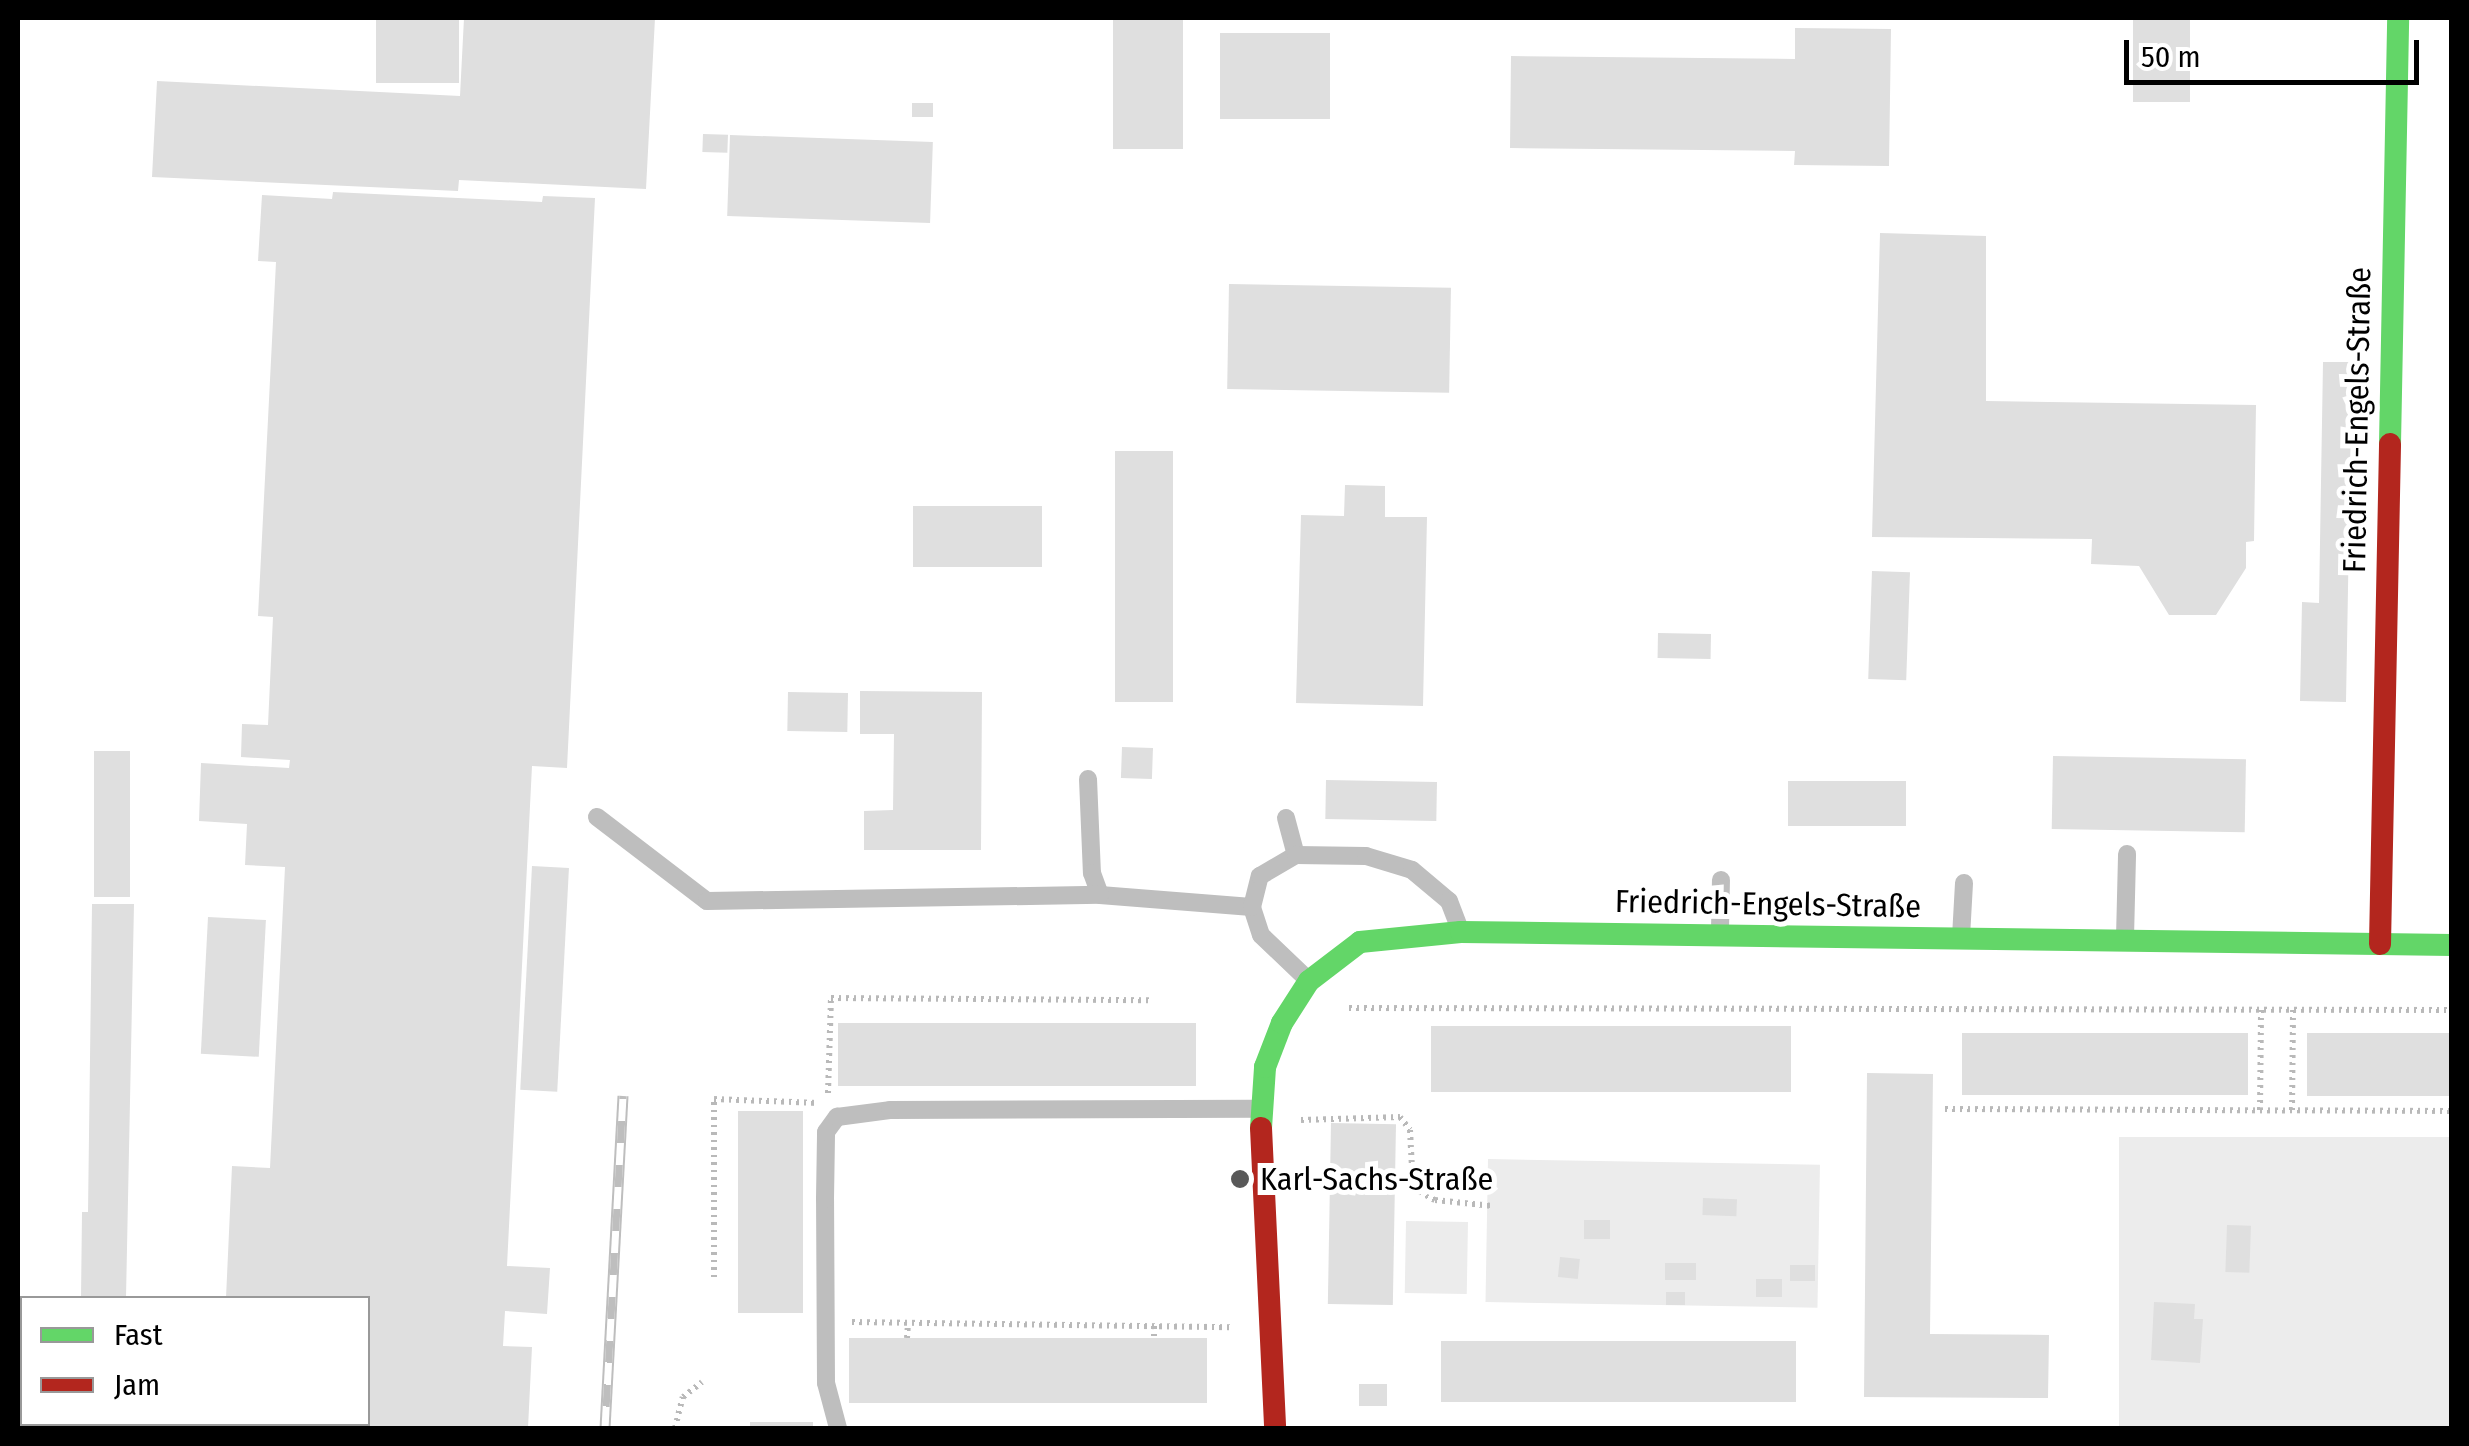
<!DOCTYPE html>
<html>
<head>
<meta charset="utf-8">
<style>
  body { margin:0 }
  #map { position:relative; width:2469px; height:1446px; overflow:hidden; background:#fff; font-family:"Fira Sans Condensed",sans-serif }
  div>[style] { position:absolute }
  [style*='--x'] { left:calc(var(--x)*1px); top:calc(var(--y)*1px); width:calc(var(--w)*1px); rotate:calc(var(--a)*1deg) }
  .green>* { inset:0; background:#ececec; transform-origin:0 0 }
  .building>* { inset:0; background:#dfdfdf; transform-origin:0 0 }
  .path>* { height:6px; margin-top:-3px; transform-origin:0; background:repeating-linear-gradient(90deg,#b9b9b9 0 2.5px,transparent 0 7.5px) }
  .lane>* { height:18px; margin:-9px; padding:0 9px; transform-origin:9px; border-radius:9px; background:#bebebe }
  .fast>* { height:22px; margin:-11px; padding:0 11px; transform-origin:11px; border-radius:11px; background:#63d668 }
  .jam>* { height:22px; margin:-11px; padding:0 11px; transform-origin:11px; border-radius:11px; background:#b3261e }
  .rail>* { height:11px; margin-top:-5.5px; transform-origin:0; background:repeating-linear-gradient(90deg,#fff 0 22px,#bebebe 0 44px); box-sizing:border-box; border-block:2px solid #bebebe }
  .dots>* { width:28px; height:28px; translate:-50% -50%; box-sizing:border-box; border:5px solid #fff; border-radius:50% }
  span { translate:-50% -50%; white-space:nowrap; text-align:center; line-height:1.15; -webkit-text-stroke:10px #fff; paint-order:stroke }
  .street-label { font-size:32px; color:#000 }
  .poi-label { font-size:32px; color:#000 }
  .left { translate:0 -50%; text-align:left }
  .frame { position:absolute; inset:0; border:20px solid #000; pointer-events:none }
  .legend { position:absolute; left:20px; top:1296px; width:350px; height:130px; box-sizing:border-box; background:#fff; border:2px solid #999; margin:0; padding:12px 18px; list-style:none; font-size:30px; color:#000 }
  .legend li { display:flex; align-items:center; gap:20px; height:50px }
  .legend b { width:50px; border:2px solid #999 }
  .scale { position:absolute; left:2124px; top:40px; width:295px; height:45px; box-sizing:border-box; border:5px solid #000; border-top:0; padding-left:12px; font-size:30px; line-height:35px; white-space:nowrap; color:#000; -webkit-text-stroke:8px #fff; paint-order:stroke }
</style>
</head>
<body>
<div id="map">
  <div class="green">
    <i style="left:2119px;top:1137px;width:332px;height:291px"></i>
    <i style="left:1488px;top:1159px;width:332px;height:143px;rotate:1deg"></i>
    <i style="left:1406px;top:1221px;width:62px;height:72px;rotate:1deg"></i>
  </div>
  <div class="building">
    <i style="left:376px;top:18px;width:83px;height:65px"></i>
    <i style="clip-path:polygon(464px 18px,655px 18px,646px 189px,459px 180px,458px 191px,152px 177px,157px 81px,460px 96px)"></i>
    <i style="left:1113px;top:18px;width:70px;height:131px"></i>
    <i style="left:2133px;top:18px;width:57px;height:84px"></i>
    <i style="clip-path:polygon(1795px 28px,1891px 29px,1889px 166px,1794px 165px,1795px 151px,1510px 148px,1511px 56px,1795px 59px)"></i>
    <i style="left:1330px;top:33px;width:86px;height:110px;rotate:90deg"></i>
    <i style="left:912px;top:103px;width:21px;height:14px"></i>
    <i style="left:703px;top:134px;width:25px;height:18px;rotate:2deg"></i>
    <i style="left:730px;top:135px;width:203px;height:81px;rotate:2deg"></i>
    <i style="clip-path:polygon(333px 192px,542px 202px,543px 196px,595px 198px,567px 768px,532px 766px,507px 1266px,550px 1268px,547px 1314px,505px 1311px,503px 1346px,532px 1347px,528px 1428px,219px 1428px,368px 1424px,368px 1298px,226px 1298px,232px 1166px,270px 1168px,285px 867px,245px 865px,247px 824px,199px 821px,201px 763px,289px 768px,290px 760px,241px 757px,242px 724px,268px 725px,273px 617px,258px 616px,276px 262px,258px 261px,262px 195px,332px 199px)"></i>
    <i style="clip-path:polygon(1880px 233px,1986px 236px,1986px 401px,2256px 405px,2254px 541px,2246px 542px,2246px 568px,2216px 615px,2169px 615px,2139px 566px,2091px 564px,2092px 539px,1872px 537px)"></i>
    <i style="left:1229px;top:284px;width:222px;height:105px;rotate:1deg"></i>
    <i style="clip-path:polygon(2323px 362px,2352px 362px,2346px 702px,2300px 701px,2302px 602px,2319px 603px)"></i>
    <i style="left:1115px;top:451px;width:58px;height:251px"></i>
    <i style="clip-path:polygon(1345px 485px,1385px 486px,1385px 517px,1427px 517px,1423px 706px,1296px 703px,1301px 515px,1344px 516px)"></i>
    <i style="left:1042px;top:506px;width:61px;height:129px;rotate:90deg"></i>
    <i style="left:1872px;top:571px;width:38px;height:108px;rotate:2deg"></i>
    <i style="left:1658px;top:633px;width:53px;height:25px;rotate:1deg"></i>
    <i style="clip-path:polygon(860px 691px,982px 692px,981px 850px,864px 850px,864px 811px,893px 810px,894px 734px,860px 734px)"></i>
    <i style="left:788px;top:692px;width:60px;height:39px;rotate:1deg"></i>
    <i style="left:1122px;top:747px;width:31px;height:31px;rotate:2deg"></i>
    <i style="left:94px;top:751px;width:36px;height:146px"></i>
    <i style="left:2053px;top:756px;width:193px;height:73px;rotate:1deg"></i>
    <i style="left:1326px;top:780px;width:111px;height:39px;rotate:1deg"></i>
    <i style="left:1788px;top:781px;width:118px;height:45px"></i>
    <i style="left:532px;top:866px;width:37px;height:224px;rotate:3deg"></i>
    <i style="clip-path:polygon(92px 904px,134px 904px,126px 1298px,81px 1298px,82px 1212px,88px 1212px)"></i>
    <i style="left:208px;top:917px;width:58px;height:137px;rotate:3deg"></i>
    <i style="left:838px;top:1023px;width:358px;height:63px"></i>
    <i style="left:1431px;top:1026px;width:360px;height:66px"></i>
    <i style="left:1962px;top:1033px;width:286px;height:62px"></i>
    <i style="left:2307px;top:1033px;width:145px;height:63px"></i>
    <i style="clip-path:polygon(1867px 1073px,1933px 1074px,1930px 1334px,2049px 1335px,2048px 1398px,1864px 1397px)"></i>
    <i style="left:738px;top:1111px;width:65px;height:202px"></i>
    <i style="left:1331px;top:1123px;width:65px;height:181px;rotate:1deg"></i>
    <i style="left:1703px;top:1198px;width:34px;height:17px;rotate:2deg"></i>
    <i style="left:1610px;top:1220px;width:19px;height:26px;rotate:90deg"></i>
    <i style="left:2227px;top:1225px;width:24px;height:47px;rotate:2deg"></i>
    <i style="left:1560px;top:1257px;width:20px;height:20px;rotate:6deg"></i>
    <i style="left:1665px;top:1263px;width:31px;height:17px"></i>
    <i style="left:1790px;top:1265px;width:25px;height:16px"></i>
    <i style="left:1782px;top:1279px;width:18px;height:26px;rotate:90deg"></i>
    <i style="left:1666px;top:1292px;width:19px;height:13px"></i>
    <i style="clip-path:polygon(2154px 1302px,2195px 1304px,2194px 1319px,2203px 1319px,2200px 1363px,2151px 1360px)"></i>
    <i style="left:849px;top:1338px;width:358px;height:65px"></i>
    <i style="left:1441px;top:1341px;width:355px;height:61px"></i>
    <i style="left:1359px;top:1384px;width:28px;height:22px"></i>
    <i style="left:750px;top:1422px;width:63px;height:6px"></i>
    <i style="left:79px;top:1424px;width:45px;height:4px"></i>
  </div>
  <div class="path">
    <i style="--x:1349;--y:1008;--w:1103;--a:0.1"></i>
    <i style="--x:828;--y:1093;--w:95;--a:-88.2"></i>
    <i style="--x:831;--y:998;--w:318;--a:0.4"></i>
    <i style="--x:1945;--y:1109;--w:507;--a:0.23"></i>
    <i style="--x:2260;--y:1110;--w:100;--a:-89.4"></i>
    <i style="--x:2292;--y:1110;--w:100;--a:-89.4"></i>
    <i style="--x:1301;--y:1120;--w:99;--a:-1.7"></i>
    <i style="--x:1400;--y:1117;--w:16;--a:52"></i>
    <i style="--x:1410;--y:1130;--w:58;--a:87"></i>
    <i style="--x:1413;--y:1188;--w:25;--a:29"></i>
    <i style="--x:1435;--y:1200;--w:58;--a:5.9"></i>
    <i style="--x:714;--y:1277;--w:178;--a:-90"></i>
    <i style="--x:714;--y:1099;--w:104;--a:2.2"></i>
    <i style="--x:852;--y:1322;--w:378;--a:0.8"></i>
    <i style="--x:1154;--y:1326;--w:12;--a:90"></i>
    <i style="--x:907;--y:1338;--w:15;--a:-86"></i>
    <i style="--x:675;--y:1428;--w:32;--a:-76"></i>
    <i style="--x:683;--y:1397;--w:24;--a:-38"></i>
  </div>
  <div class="lane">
    <i style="--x:1088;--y:779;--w:94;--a:87.6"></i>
    <i style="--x:1092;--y:873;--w:23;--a:70"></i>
    <i style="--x:1100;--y:895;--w:152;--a:4.5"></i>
    <i style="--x:597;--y:817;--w:138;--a:37.4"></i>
    <i style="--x:707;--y:901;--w:393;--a:-0.9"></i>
    <i style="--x:1286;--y:818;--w:38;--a:75"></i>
    <i style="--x:1720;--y:930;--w:50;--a:-88.9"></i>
    <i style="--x:1961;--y:937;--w:54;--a:-86.8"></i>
    <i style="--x:2125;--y:938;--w:84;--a:-88.6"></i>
    <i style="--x:1306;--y:978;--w:62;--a:-136.3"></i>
    <i style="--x:1261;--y:935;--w:29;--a:-108"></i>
    <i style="--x:1252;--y:907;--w:32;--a:-76"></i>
    <i style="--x:1260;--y:876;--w:42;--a:-30.3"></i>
    <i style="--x:1296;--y:855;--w:70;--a:0.8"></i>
    <i style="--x:1366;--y:856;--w:48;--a:16.9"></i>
    <i style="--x:1412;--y:870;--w:48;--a:40"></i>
    <i style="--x:1449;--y:901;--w:28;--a:69"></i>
    <i style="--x:838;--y:1428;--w:47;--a:-104.9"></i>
    <i style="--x:826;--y:1383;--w:184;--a:-90.3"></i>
    <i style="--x:825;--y:1199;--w:67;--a:-89.1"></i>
    <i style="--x:826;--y:1132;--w:19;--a:-54"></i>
    <i style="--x:837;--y:1117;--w:53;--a:-7.5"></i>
    <i style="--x:890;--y:1110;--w:365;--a:-0.2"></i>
  </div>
  <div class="fast">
    <i style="--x:2390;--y:444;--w:426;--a:-88.9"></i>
    <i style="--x:1261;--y:1128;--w:61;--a:-86.2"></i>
    <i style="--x:1265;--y:1067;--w:47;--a:-68.9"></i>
    <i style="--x:1282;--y:1023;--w:50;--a:-57.3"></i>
    <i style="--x:1309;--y:981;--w:64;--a:-37.4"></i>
    <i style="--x:1360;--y:942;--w:101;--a:-5.7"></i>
    <i style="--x:1461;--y:932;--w:991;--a:0.75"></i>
  </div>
  <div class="jam">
    <i style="--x:2380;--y:944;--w:500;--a:-88.85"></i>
    <i style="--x:1261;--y:1128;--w:300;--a:87.3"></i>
  </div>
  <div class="rail">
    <i style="--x:605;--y:1428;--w:333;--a:-86.9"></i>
  </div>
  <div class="dots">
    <i style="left:1240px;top:1179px;background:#595959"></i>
  </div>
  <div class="street-label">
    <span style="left:2357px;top:420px;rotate:-89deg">Friedrich-Engels-Straße</span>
    <span style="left:1768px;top:904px;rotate:1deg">Friedrich-Engels-Straße</span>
  </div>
  <div class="poi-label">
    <span class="left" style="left:1260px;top:1179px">Karl-Sachs-Straße</span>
  </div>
  <div class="frame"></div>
  <ul class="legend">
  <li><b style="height:12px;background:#63d668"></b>Fast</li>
  <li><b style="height:12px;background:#b3261e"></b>Jam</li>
  </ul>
  <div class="scale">50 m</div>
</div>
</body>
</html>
